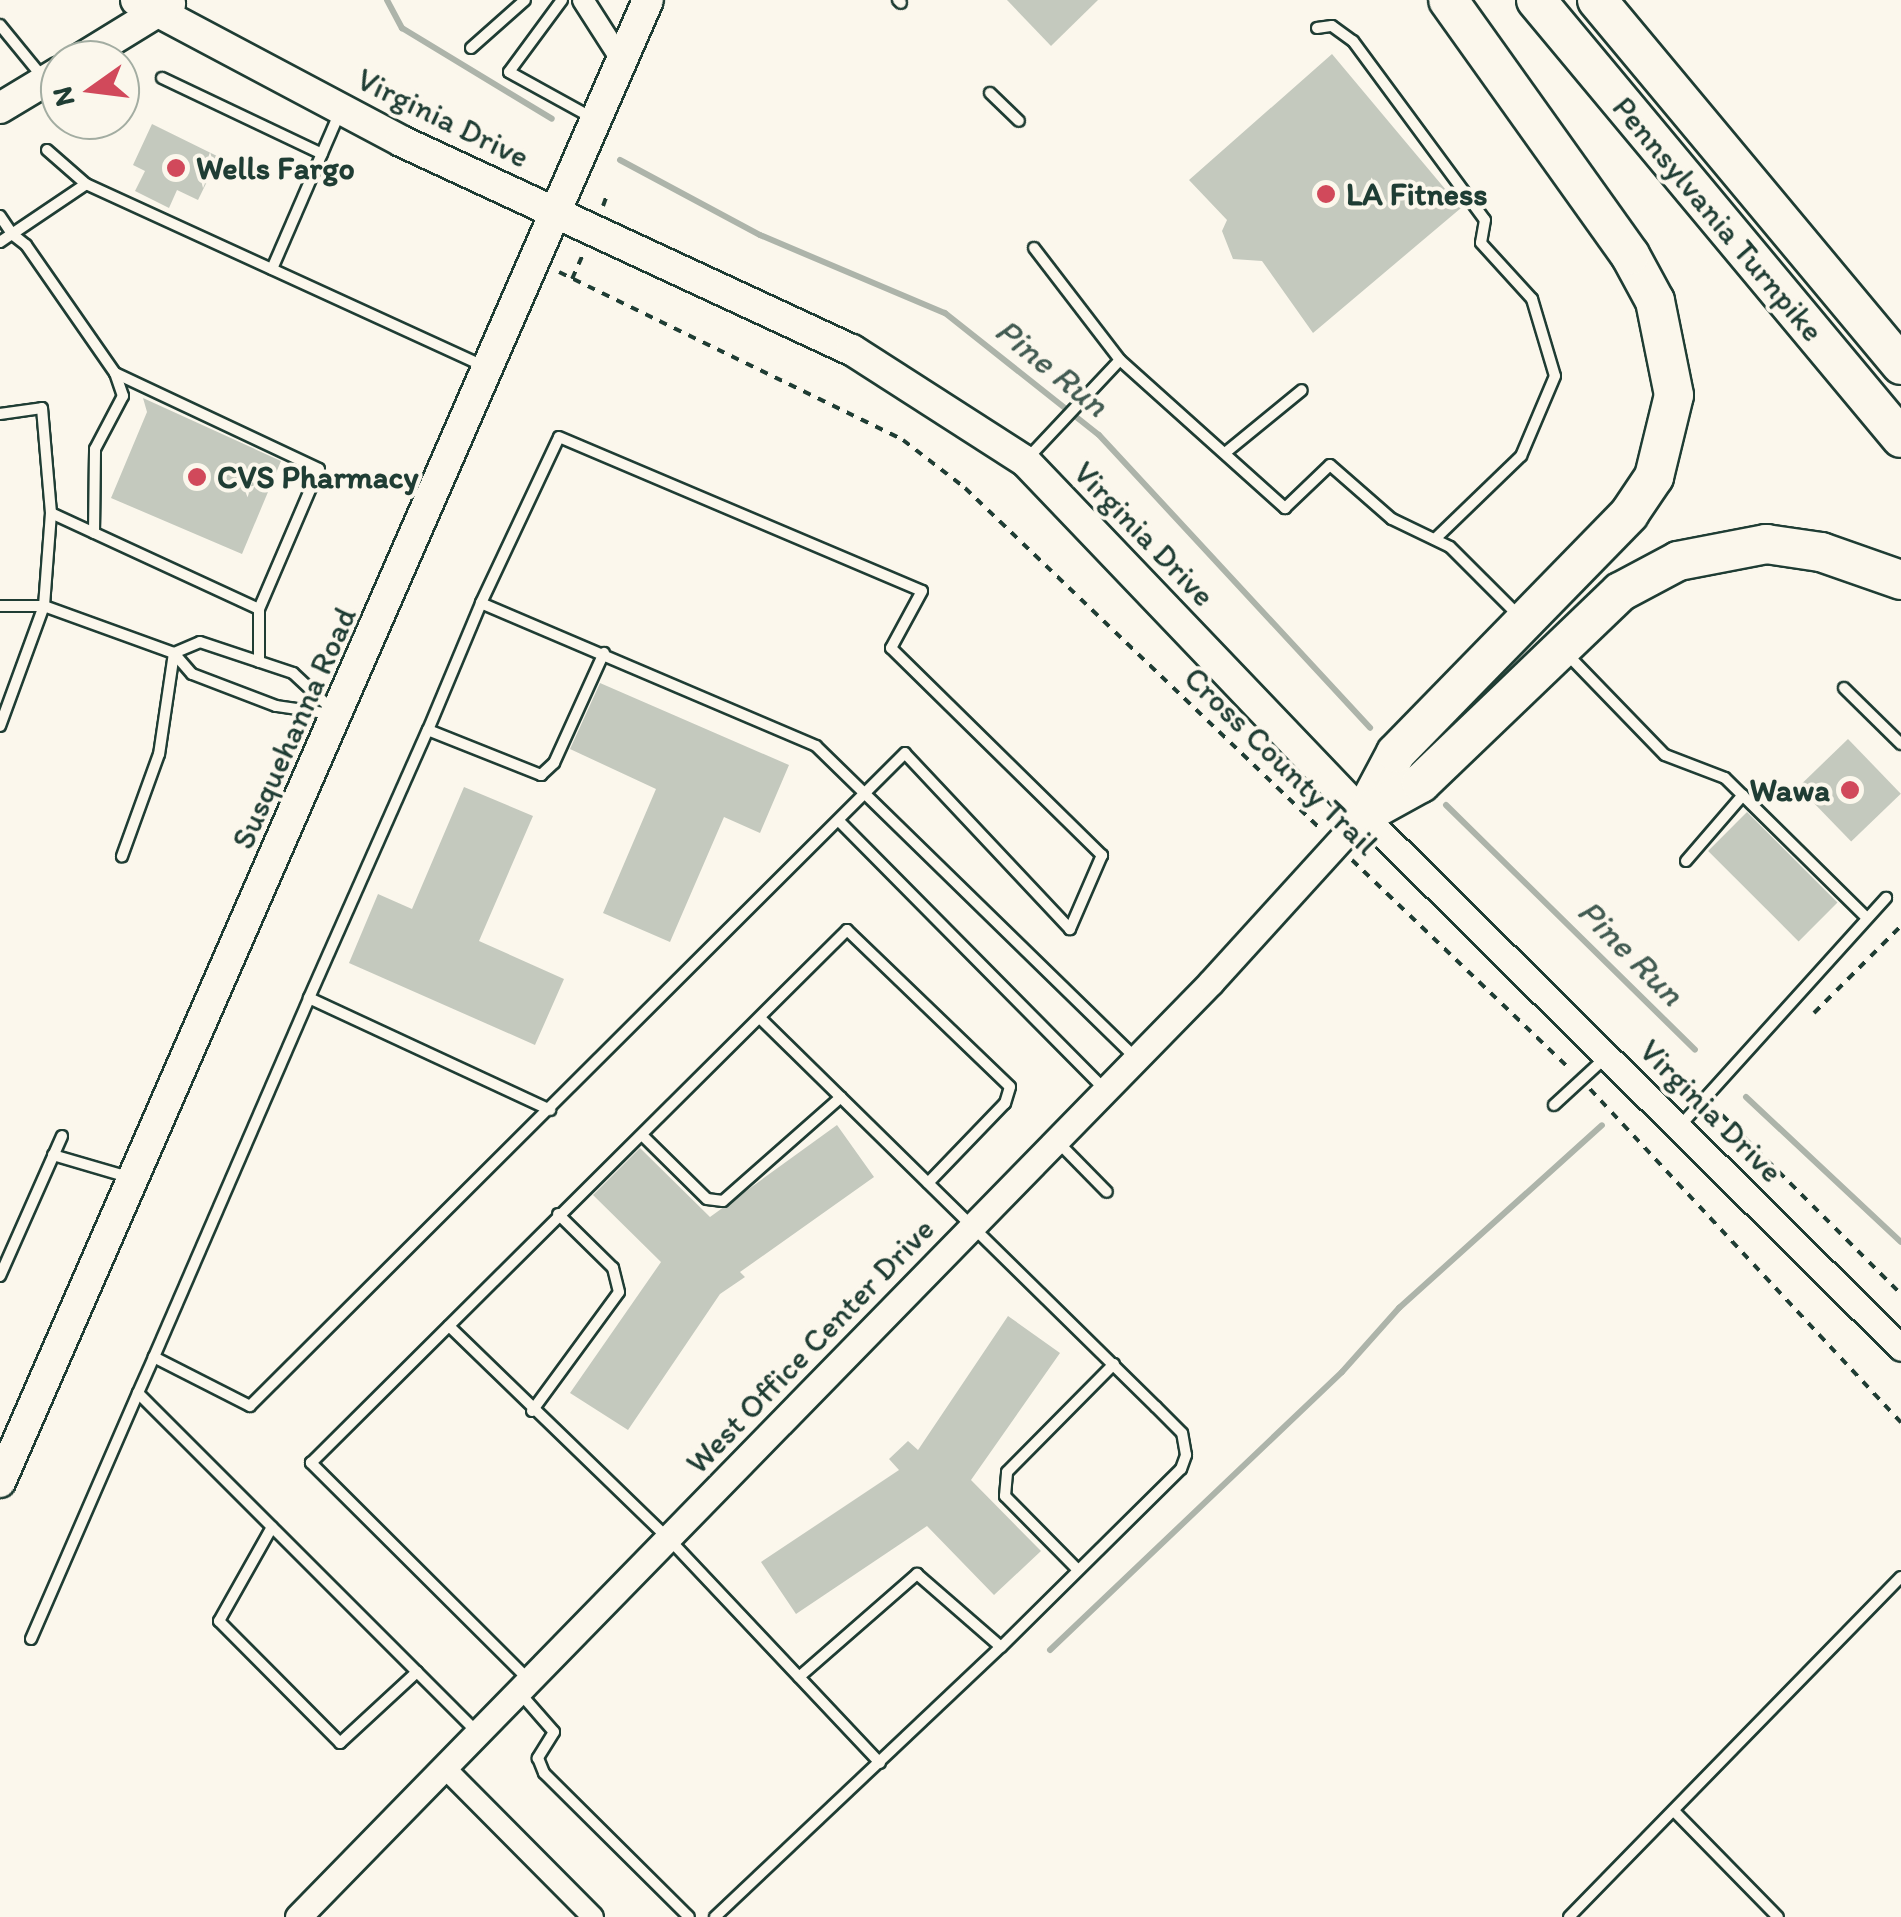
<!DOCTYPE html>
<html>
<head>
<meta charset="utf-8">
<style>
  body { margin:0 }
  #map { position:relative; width:1901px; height:1917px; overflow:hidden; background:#fbf7ec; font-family:Itim,sans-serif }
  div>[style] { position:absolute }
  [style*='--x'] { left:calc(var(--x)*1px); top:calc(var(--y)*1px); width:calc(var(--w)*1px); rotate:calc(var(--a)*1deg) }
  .stream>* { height:6px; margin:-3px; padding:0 3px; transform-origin:3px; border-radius:3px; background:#adb4aa }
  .building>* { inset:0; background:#c4c9be; transform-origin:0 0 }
  .path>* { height:4px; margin-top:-2px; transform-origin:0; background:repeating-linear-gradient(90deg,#1f3d34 0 8px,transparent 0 16px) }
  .roads { filter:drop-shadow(2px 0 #1f3d34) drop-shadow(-2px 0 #1f3d34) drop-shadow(0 2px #1f3d34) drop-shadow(0 -2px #1f3d34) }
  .service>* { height:10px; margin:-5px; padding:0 5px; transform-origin:5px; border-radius:5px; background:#fbf7ec }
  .minor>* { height:20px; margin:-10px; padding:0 10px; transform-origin:10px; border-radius:10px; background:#fbf7ec }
  .tertiary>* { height:25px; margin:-12.5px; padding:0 12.5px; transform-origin:12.5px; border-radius:12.5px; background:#fbf7ec }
  .secondary>* { height:30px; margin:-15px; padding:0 15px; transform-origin:15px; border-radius:15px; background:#fbf7ec }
  .motorway>* { height:38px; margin:-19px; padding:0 19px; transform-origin:19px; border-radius:19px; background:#fbf7ec }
  .dots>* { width:28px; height:28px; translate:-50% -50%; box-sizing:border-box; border:5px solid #fbf7ec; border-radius:50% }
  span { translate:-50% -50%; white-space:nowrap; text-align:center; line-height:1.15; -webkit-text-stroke:8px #fbf7ec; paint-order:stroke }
  .street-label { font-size:32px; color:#1f3d34 }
  .poi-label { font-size:32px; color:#1f3d34; font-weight:700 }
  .left { translate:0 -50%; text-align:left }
  .right { translate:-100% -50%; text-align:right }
  .water-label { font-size:35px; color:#425b52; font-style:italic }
  .north { position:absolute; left:40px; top:40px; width:100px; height:100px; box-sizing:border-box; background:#fbf7ec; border:2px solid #a3ada2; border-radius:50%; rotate:256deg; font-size:28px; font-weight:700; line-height:40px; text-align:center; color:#1f3d34 }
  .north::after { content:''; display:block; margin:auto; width:35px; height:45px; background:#d1495b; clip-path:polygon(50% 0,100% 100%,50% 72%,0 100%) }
</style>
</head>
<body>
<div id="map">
  <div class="stream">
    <i style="--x:387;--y:0;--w:32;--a:62"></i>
    <i style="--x:402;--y:28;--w:175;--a:31.2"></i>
    <i style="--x:620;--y:160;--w:159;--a:28.2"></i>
    <i style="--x:760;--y:235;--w:201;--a:22.9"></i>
    <i style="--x:945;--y:313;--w:196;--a:38.4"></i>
    <i style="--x:1099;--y:435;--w:399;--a:47.2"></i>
    <i style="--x:1446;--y:805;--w:349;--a:44.5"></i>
    <i style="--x:1746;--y:1097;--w:212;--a:43.1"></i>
    <i style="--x:1050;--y:1650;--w:403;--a:-43.6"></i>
    <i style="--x:1342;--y:1372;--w:86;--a:-48.3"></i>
    <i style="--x:1399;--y:1308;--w:273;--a:-42"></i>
  </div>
  <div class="building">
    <i style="clip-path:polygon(1007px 0,1098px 0,1051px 46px)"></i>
    <i style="clip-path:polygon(1332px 54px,1461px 208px,1313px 333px,1262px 261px,1233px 259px,1222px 231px,1227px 220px,1189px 180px)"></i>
    <i style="clip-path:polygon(152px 124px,219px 157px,198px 200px,177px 190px,169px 208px,135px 191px,145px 171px,133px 165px)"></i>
    <i style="clip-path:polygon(143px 398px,281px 461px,242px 554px,111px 498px,147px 412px)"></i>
    <i style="clip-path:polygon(600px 683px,789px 765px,760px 833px,724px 817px,670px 942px,603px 913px,656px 789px,570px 749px)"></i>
    <i style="left:1848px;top:739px;width:76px;height:69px;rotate:46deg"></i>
    <i style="clip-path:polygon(464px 787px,533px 816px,479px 941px,564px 979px,535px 1045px,349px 963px,378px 894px,412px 909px)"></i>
    <i style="left:1747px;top:812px;width:128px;height:55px;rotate:45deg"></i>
    <i style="clip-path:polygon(837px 1125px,874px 1177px,740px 1272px,745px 1277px,720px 1294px,628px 1430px,570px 1393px,661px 1262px,593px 1195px,640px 1148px,710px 1217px)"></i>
    <i style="clip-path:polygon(1008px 1316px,1060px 1353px,971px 1480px,1041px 1551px,994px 1595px,927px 1526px,796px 1614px,761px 1562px,899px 1470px,889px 1459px,908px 1441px,918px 1450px)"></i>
  </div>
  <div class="path">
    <i style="--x:603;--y:206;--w:15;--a:-70"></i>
    <i style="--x:559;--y:272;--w:383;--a:26"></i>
    <i style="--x:903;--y:440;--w:78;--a:37.7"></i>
    <i style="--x:965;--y:488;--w:493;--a:43.8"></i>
    <i style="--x:572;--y:279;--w:30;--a:-66"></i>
    <i style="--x:1352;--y:860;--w:301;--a:43.8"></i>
    <i style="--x:1814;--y:1013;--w:123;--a:-45"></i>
    <i style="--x:1590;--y:1089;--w:456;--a:47"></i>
    <i style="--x:1722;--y:1115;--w:253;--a:45"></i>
  </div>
  <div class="roads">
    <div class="service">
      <i style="--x:562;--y:0;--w:89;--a:126.4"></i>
      <i style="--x:509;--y:72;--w:94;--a:28.8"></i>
      <i style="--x:898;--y:0;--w:4;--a:45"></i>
      <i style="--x:0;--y:25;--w:71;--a:50.7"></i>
      <i style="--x:1317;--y:28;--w:15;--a:-8"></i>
      <i style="--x:1332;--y:26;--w:26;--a:36"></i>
      <i style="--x:1353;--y:41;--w:222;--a:53.6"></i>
      <i style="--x:1485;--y:220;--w:23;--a:100"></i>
      <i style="--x:1481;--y:243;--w:76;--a:47.7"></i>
      <i style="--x:1532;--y:299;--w:80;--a:73.4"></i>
      <i style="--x:1555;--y:376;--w:87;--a:113"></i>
      <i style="--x:1521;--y:456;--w:118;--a:136"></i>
      <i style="--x:471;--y:48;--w:72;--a:-41.6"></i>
      <i style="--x:162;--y:78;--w:177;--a:25.4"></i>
      <i style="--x:990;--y:93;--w:40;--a:44"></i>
      <i style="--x:47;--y:150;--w:52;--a:41.1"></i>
      <i style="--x:86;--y:184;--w:439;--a:24.6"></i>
      <i style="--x:0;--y:216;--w:22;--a:56"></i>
      <i style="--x:12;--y:234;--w:89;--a:-34"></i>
      <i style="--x:0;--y:242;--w:14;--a:-34"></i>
      <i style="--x:12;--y:234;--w:18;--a:38"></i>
      <i style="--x:26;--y:245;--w:156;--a:55.2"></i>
      <i style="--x:1034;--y:248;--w:141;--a:52.5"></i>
      <i style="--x:1120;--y:360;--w:222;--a:41.9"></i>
      <i style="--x:1285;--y:508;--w:62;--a:-43.7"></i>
      <i style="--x:1330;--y:465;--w:82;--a:41.1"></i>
      <i style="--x:1392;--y:519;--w:64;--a:25.8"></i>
      <i style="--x:1450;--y:547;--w:96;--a:45"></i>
      <i style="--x:272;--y:269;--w:169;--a:-66.6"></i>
      <i style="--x:0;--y:414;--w:42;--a:-8.1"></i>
      <i style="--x:42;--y:408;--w:105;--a:85.1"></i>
      <i style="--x:1225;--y:453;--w:99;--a:-39.3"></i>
      <i style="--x:1026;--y:460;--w:137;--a:-46.8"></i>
      <i style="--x:94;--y:533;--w:84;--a:-89.3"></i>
      <i style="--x:95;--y:449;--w:60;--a:-62.2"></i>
      <i style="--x:123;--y:396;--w:24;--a:-109"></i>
      <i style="--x:115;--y:373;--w:225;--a:25.2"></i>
      <i style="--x:319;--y:469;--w:152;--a:113.2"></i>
      <i style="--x:259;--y:609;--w:53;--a:90"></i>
      <i style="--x:481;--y:603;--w:364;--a:23.1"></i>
      <i style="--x:816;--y:746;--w:444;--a:44.3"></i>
      <i style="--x:0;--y:606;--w:44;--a:0"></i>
      <i style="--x:44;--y:606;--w:138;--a:19.9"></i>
      <i style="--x:174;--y:653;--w:102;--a:98.4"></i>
      <i style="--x:159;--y:754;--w:109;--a:109.9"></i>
      <i style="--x:200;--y:642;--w:98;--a:18.4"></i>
      <i style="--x:293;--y:673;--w:62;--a:43"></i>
      <i style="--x:338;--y:715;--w:63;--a:-171.7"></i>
      <i style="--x:276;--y:706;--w:90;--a:-159.1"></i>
      <i style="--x:192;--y:674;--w:28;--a:-131"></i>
      <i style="--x:174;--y:653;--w:28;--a:-23"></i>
      <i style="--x:1566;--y:653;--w:142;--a:45.9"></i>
      <i style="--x:1665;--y:755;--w:64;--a:21"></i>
      <i style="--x:1725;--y:778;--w:199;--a:44.6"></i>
      <i style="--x:1844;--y:688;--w:80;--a:44.5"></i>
      <i style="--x:0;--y:726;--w:128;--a:-69.9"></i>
      <i style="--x:44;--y:606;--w:93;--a:-85.7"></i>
      <i style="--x:51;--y:513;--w:229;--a:24.8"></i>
      <i style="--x:428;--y:730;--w:122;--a:21.7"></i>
      <i style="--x:541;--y:775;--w:18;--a:-43"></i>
      <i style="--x:554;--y:763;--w:121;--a:-65.6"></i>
      <i style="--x:841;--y:823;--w:374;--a:45.3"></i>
      <i style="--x:1686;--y:861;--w:87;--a:-49.2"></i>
      <i style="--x:309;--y:998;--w:266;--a:24.9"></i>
      <i style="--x:1554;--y:1105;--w:69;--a:-42.7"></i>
      <i style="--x:1679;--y:1127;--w:309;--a:-47.9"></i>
      <i style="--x:642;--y:1135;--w:91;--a:44.6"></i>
      <i style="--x:707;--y:1199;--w:16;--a:7"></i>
      <i style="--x:723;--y:1201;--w:157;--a:-41.4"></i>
      <i style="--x:1057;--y:1141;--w:71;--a:45.6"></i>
      <i style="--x:53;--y:1155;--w:78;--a:16.3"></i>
      <i style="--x:0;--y:1276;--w:153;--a:-66.1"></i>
      <i style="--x:449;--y:1326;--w:305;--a:44.1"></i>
      <i style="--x:668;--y:1538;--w:309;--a:46.7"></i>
      <i style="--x:138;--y:1393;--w:479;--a:45"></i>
      <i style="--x:532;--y:1411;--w:147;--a:-53.8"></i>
      <i style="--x:619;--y:1292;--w:25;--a:-104"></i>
      <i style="--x:613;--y:1268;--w:77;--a:-135.5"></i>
      <i style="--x:272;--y:1527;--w:108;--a:119.4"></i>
      <i style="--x:219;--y:1621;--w:172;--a:45.2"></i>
      <i style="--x:340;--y:1743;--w:105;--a:-42.7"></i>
      <i style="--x:1078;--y:1570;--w:104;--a:-134.6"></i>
      <i style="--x:1005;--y:1496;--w:24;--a:-85"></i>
      <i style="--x:1007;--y:1472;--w:152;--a:-45.3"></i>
      <i style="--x:31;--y:1639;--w:268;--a:-66.5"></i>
      <i style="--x:138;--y:1393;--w:39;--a:-66"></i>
      <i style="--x:154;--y:1357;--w:391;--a:-66.6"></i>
      <i style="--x:309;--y:998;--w:293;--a:-66.1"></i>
      <i style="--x:428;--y:730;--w:138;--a:-67.3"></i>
      <i style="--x:481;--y:603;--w:183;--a:-64.8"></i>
      <i style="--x:559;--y:437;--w:394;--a:23"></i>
      <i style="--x:922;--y:591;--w:65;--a:118.5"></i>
      <i style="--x:891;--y:648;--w:296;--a:44.5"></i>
      <i style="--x:1102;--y:855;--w:81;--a:113.4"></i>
      <i style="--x:1070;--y:929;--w:241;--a:-133.2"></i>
      <i style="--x:905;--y:753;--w:925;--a:135.09"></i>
      <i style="--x:250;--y:1406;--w:108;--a:-153"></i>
      <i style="--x:799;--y:1677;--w:157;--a:-41.1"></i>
      <i style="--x:917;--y:1574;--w:111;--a:41"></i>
      <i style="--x:529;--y:1680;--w:308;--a:-135.1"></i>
      <i style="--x:311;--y:1463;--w:756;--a:-44.84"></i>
      <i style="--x:847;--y:930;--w:226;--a:43.9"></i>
      <i style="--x:1010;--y:1087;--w:17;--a:107"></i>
      <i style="--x:1005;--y:1103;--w:111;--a:133.9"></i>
      <i style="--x:519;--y:1692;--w:53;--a:48.8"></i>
      <i style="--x:554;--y:1732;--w:31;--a:122"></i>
      <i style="--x:538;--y:1758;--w:16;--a:68"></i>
      <i style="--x:544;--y:1773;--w:204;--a:44.8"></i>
      <i style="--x:1675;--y:1812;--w:147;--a:45.6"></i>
      <i style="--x:715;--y:1917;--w:393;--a:-43.4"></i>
      <i style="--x:1001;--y:1647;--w:253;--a:-44.7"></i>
      <i style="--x:1181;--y:1469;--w:15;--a:-70"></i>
      <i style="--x:1186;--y:1455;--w:22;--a:-100"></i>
      <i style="--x:1182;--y:1433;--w:37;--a:-135"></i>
      <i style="--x:1156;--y:1407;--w:555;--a:-135.51"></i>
      <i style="--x:1569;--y:1917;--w:475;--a:-45.7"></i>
    </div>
    <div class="minor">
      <i style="--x:583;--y:0;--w:72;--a:57.4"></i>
      <i style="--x:445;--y:1768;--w:210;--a:45.2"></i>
    </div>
    <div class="tertiary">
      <i style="--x:298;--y:1917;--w:1307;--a:-45.68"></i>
      <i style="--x:1211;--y:982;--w:226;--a:-47.7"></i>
      <i style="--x:1363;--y:815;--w:757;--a:44.73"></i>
    </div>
    <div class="secondary">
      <i style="--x:136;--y:0;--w:300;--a:28"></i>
      <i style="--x:401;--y:141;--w:497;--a:24.9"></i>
      <i style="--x:852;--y:350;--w:206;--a:32.7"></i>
      <i style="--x:1025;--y:461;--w:489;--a:46.3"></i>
      <i style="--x:79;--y:60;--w:107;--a:-31.6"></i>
      <i style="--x:0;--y:108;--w:70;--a:-31"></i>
      <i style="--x:0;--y:1482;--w:1617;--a:-66.38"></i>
    </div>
    <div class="motorway">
      <i style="--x:1536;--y:0;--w:570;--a:50.19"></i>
      <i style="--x:1597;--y:0;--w:475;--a:50.2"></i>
      <i style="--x:1363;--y:815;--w:70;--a:-62"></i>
      <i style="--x:1396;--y:753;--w:334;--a:-45.7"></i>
      <i style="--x:1629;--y:514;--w:45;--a:-56"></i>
      <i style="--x:1654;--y:477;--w:84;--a:-76.3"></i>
      <i style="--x:1674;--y:395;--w:96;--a:-101.4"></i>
      <i style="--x:1655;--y:301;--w:52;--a:-118.5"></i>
      <i style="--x:1630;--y:255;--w:313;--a:-125.5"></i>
      <i style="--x:1363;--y:815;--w:66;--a:-28.9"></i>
      <i style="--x:1421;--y:783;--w:276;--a:-43.8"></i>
      <i style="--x:1620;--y:592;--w:66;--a:-28.1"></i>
      <i style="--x:1678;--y:561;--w:90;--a:-10.9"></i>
      <i style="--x:1766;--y:544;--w:56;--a:8.3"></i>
      <i style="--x:1821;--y:552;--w:85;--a:19.3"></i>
    </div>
  </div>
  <div class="dots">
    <i style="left:176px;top:168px;background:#d1495b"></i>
    <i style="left:1326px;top:194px;background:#d1495b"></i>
    <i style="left:197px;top:477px;background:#d1495b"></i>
    <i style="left:1850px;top:790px;background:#d1495b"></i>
  </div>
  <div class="street-label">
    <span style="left:443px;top:118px;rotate:26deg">Virginia Drive</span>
    <span style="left:1718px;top:219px;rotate:50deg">Pennsylvania Turnpike</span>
    <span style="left:1144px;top:534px;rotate:46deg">Virginia Drive</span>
    <span style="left:294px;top:728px;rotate:-66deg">Susquehanna Road</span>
    <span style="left:1281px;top:761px;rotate:44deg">Cross County Trail</span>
    <span style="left:1711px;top:1111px;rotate:45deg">Virginia Drive</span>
    <span style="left:810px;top:1346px;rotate:-46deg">West Office Center Drive</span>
  </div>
  <div class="poi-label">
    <span class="left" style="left:196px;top:168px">Wells Fargo</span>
    <span class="left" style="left:1346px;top:194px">LA Fitness</span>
    <span class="left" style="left:217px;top:477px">CVS Pharmacy</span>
    <span class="right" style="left:1830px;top:790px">Wawa</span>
  </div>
  <div class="water-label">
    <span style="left:1052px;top:367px;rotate:39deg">Pine Run</span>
    <span style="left:1631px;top:952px;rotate:45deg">Pine Run</span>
  </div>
  <div class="north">N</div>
</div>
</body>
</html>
